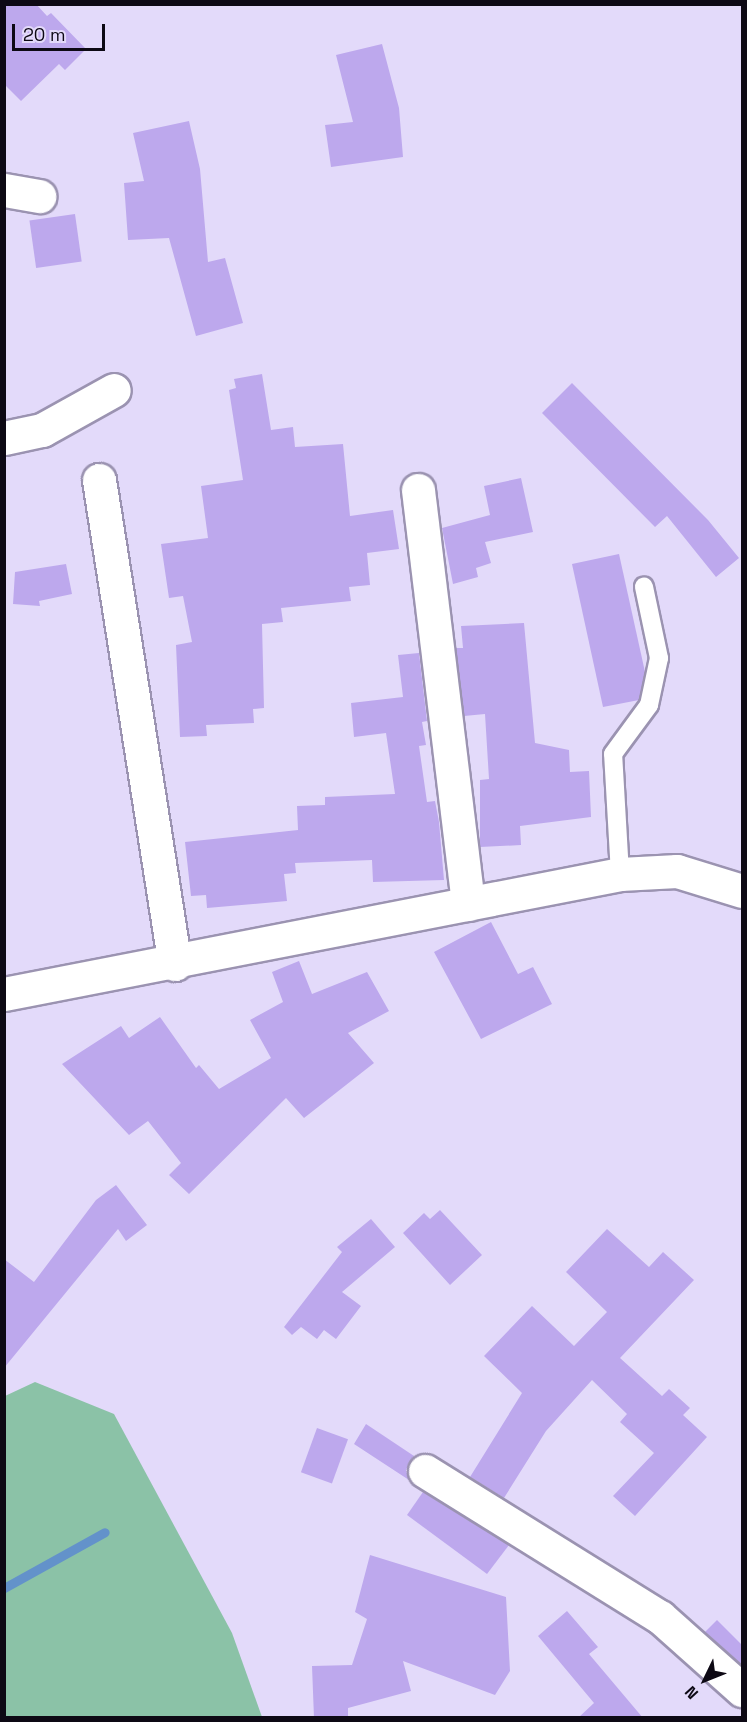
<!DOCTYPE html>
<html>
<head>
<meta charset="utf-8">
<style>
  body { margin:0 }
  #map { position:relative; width:747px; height:1722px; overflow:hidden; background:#e3dafa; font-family:"Space Grotesk",sans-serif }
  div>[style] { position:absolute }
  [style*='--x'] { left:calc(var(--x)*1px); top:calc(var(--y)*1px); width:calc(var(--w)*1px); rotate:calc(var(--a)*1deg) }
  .green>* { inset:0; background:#8bc2a7 }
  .stream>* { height:9px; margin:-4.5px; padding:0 4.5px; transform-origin:4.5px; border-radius:4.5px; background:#6392ca }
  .building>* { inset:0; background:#bda8ed; transform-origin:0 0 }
  .roads { filter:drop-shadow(2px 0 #9b93b1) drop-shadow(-2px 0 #9b93b1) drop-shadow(0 2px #9b93b1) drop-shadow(0 -2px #9b93b1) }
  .lane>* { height:18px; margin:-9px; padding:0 9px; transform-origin:9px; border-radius:9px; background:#fff }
  .street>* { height:33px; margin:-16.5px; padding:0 16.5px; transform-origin:16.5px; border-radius:16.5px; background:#fff }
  span { translate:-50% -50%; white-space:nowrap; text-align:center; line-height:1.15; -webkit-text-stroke:4.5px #e3dafa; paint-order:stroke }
  .frame { position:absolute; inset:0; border:6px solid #0d0914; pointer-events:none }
  .north { position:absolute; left:675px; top:1650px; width:60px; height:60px; -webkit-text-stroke:4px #e3dafa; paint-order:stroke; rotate:227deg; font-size:16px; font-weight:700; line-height:24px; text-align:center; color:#0d0914 }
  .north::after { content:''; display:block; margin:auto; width:21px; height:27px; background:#0d0914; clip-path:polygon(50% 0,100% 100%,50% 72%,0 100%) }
  .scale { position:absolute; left:12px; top:24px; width:93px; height:27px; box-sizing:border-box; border:3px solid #0d0914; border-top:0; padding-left:8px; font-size:18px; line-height:21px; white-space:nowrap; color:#0d0914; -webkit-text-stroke:4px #e3dafa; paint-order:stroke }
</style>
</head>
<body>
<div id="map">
  <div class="green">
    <i style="clip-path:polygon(35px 1382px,114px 1414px,232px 1633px,262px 1717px,5px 1717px,5px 1396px)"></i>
  </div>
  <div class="stream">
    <i style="--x:4;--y:1588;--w:115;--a:-29"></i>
  </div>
  <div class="building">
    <i style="clip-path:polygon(4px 4px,36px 4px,47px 16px,51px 13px,86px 49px,65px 70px,59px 64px,21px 101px,4px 84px)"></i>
    <i style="clip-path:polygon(382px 44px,399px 108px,403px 157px,331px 167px,325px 125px,353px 122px,336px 55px)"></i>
    <i style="clip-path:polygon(189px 121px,200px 169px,208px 262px,225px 258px,243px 323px,196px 336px,169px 238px,128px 240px,124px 183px,144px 181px,133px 133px)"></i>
    <i style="left:75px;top:214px;width:48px;height:46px;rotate:82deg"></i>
    <i style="clip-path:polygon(262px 374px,271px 430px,293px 427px,295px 447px,343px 444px,350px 516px,393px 510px,399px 549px,367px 553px,370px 585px,349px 587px,351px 601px,281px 608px,283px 622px,262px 624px,264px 708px,253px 709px,254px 723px,206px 725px,207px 736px,180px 737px,176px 645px,192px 642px,183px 596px,169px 598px,161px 544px,208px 538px,201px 486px,243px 480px,229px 390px,236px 388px,234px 379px)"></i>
    <i style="clip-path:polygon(572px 383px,708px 520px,739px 558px,716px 577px,667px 516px,655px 527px,542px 413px)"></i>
    <i style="clip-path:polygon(521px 478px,533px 532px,485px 542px,491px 563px,476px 568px,478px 577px,453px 584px,442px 528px,490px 515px,484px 486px)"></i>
    <i style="clip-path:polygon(619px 554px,645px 672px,639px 700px,603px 707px,572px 564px)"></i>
    <i style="clip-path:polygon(66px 564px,72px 594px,39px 601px,40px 606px,13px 604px,15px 572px)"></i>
    <i style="clip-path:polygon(524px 623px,535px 743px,569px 750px,570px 772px,589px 771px,591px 817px,520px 826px,521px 845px,480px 847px,480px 780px,489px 779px,485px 714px,464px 716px,456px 648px,463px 648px,461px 626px)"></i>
    <i style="clip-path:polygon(419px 653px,427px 721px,422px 722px,426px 745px,419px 746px,427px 802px,435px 801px,439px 822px,444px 880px,373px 882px,372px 860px,295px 863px,296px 873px,284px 874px,287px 901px,207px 908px,206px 895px,191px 896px,185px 842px,298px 830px,297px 806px,325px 805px,325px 797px,395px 794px,386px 733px,354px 737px,351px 703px,403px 697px,398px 655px)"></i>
    <i style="clip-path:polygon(491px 922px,518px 974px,533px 967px,552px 1004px,481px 1039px,434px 952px)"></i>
    <i style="clip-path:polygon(299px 961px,312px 994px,367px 972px,389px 1011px,348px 1033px,374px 1063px,304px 1118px,286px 1098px,189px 1194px,169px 1175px,181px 1163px,148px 1121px,129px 1135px,62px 1064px,121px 1026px,129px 1038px,160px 1017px,196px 1068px,199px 1065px,219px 1089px,271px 1058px,250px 1020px,283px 1002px,272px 972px)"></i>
    <i style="clip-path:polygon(116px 1185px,147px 1225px,126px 1241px,118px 1229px,4px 1368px,4px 1259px,34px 1282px,96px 1200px)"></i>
    <i style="clip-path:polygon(440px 1210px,482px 1255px,450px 1285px,403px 1233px,424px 1213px,430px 1219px)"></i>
    <i style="clip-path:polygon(371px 1219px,395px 1247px,342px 1292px,361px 1306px,336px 1339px,324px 1330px,317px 1339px,301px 1327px,292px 1335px,284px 1327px,342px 1252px,337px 1247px)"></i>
    <i style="clip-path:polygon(607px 1229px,649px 1267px,663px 1252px,694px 1280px,620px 1358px,662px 1396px,669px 1389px,690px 1408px,683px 1415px,707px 1437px,635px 1516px,613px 1496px,654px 1453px,620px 1422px,627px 1414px,592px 1380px,546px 1431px,504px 1498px,470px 1477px,522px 1393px,484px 1356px,532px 1306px,574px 1346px,607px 1312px,566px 1272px)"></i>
    <i style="clip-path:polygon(366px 1424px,414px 1456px,406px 1470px,409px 1480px,354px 1444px)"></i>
    <i style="left:317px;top:1428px;width:33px;height:47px;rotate:20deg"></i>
    <i style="clip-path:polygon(423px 1492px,509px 1545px,487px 1574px,407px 1515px)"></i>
    <i style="clip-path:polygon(370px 1555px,506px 1597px,510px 1671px,495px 1695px,403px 1661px,411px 1691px,348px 1708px,348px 1718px,314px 1718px,312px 1666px,352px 1665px,367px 1619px,355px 1612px)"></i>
    <i style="clip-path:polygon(567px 1611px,598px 1647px,589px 1654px,643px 1718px,578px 1718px,594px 1703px,538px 1636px)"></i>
    <i style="clip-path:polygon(717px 1620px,742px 1645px,742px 1665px,705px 1632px)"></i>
  </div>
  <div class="roads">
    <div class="lane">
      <i style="--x:620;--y:874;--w:120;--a:-93.3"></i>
      <i style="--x:613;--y:754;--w:61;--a:-53.7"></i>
      <i style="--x:649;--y:705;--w:48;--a:-78"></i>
      <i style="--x:659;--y:658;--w:73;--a:-101.9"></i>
    </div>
    <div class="street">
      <i style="--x:4;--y:190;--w:36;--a:10"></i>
      <i style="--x:4;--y:438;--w:39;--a:-12"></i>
      <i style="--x:42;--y:430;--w:82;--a:-29.1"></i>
      <i style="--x:99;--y:480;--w:490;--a:81.1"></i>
      <i style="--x:418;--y:490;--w:417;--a:83.1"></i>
      <i style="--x:4;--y:994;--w:628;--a:-11.02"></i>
      <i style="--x:620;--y:874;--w:57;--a:-3"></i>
      <i style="--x:677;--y:871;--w:68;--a:17.1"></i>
      <i style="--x:425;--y:1471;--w:277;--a:31.9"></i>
      <i style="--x:660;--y:1617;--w:110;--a:41.7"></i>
    </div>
  </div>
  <div class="frame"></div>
  <div class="north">N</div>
  <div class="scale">20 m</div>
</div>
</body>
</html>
